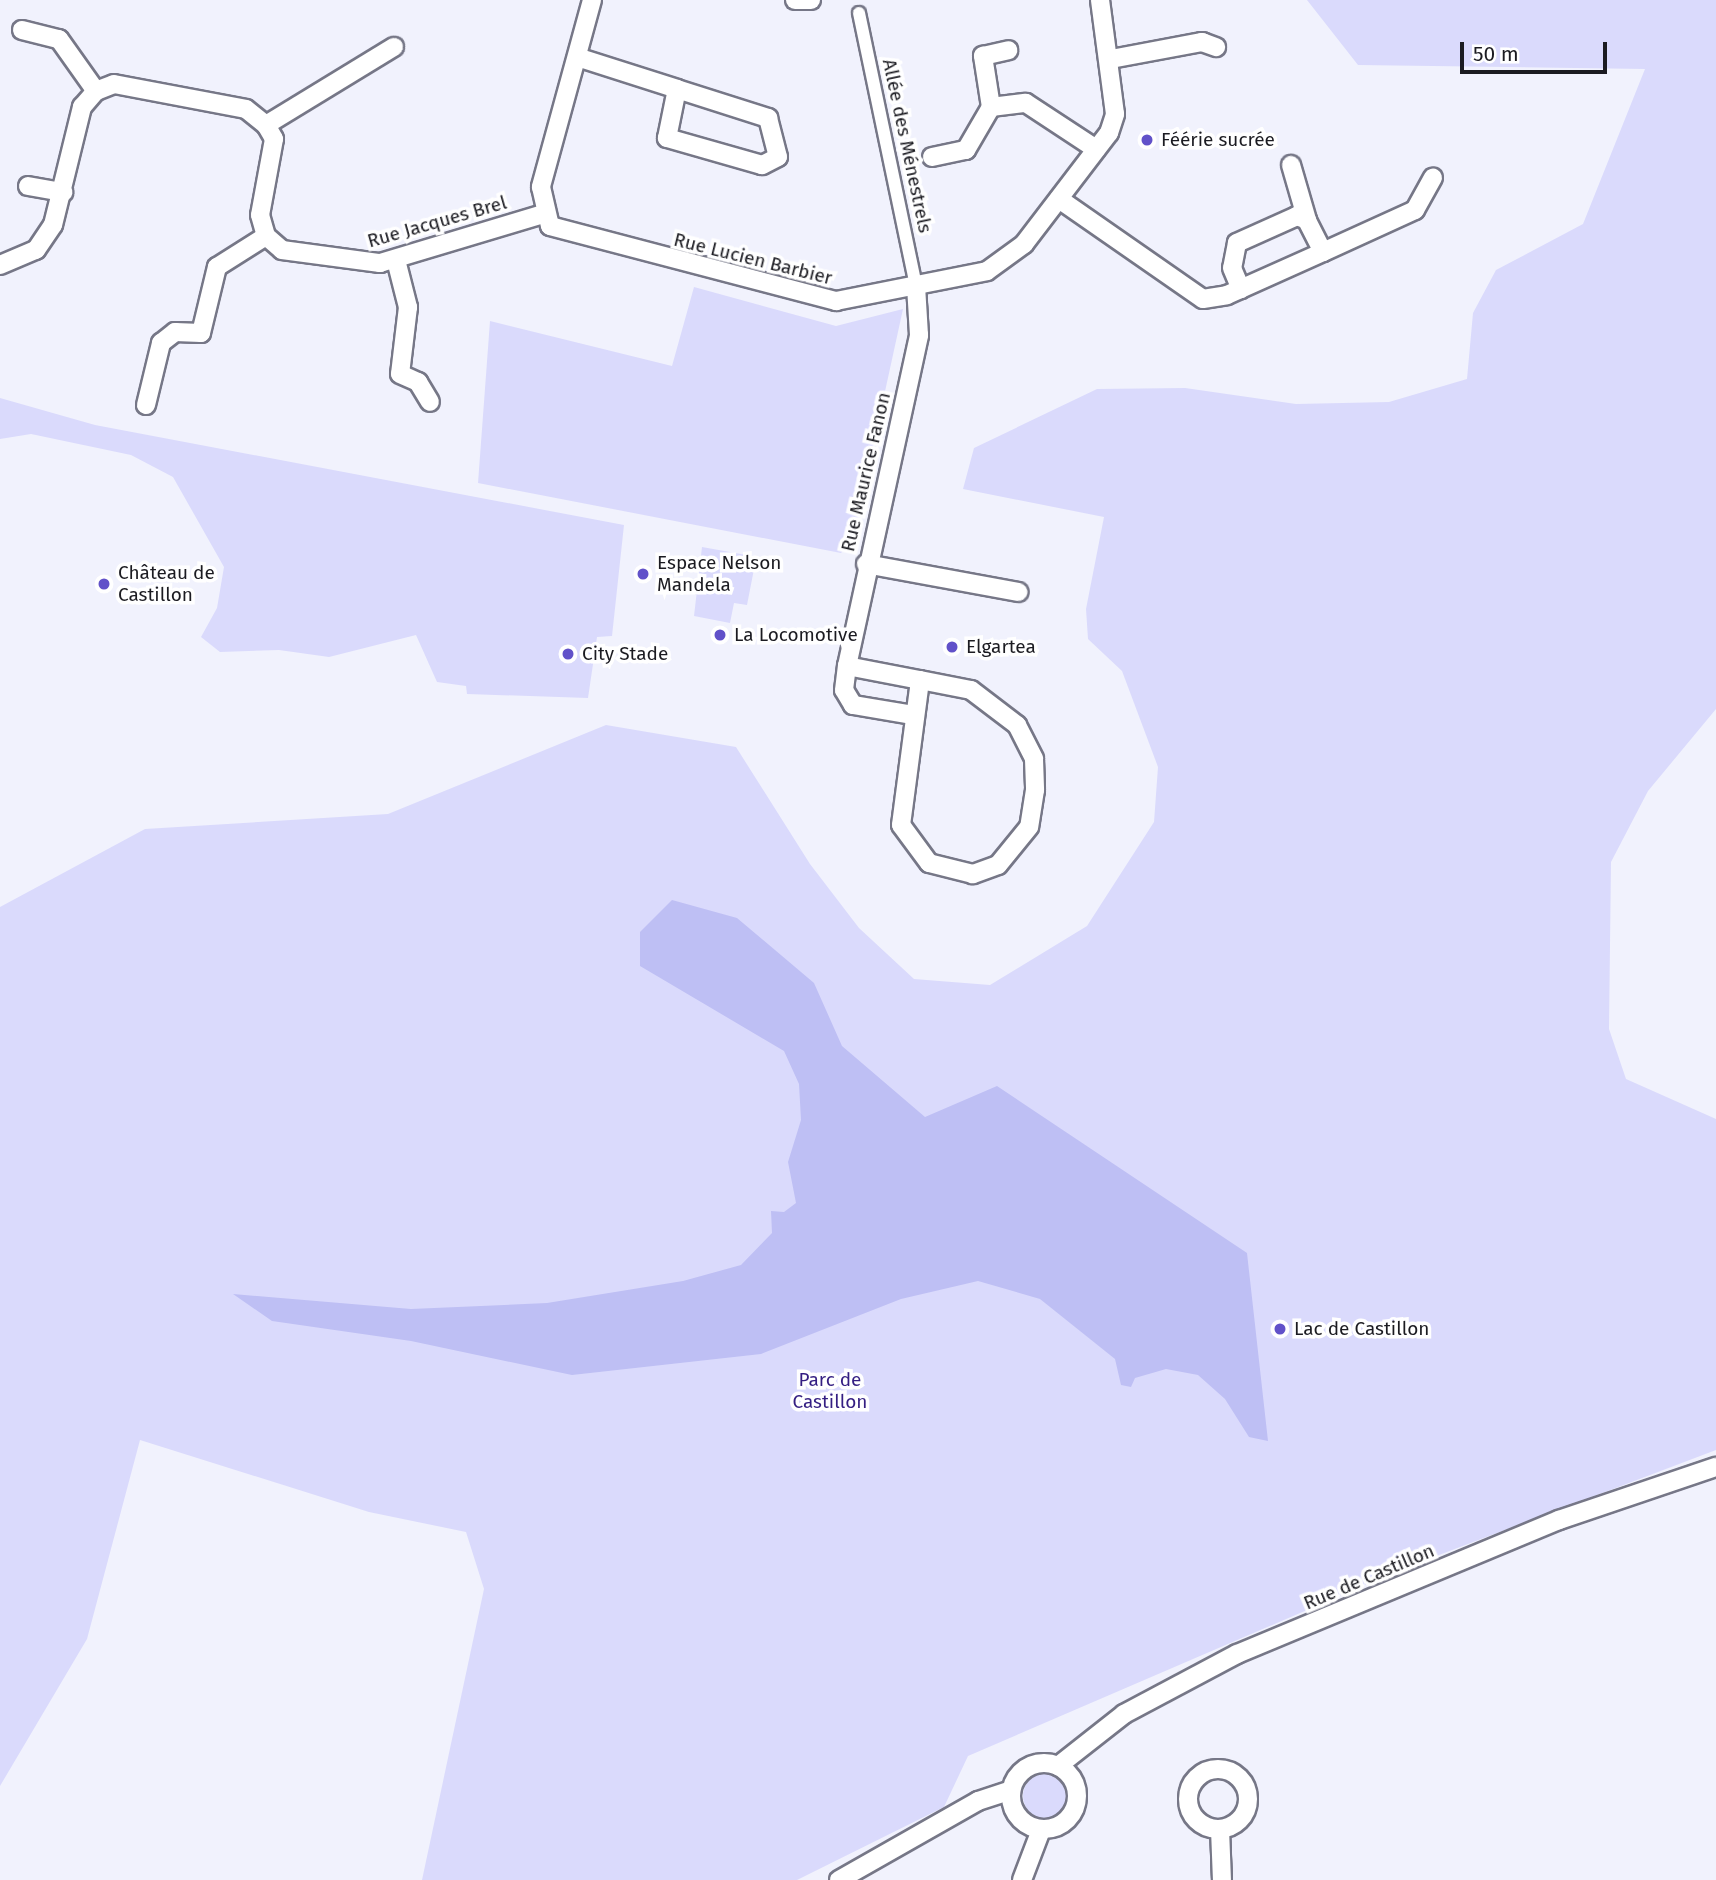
<!DOCTYPE html>
<html>
<head>
<meta charset="utf-8">
<style>
  body { margin:0 }
  #map { position:relative; width:1716px; height:1880px; overflow:hidden; background:#f1f2fd; font-family:"Fira Sans",sans-serif }
  div>[style] { position:absolute }
  [style*='--x'] { left:calc(var(--x)*1px); top:calc(var(--y)*1px); width:calc(var(--w)*1px); rotate:calc(var(--a)*1deg) }
  .green>* { inset:0; background:#dadafc }
  .round { border-radius:50% }
  .water>* { inset:0; background:#bebff4 }
  .roads { filter:drop-shadow(2px 0 #767787) drop-shadow(-2px 0 #767787) drop-shadow(0 2px #767787) drop-shadow(0 -2px #767787) }
  .pedestrian>* { height:12px; margin:-6px; padding:0 6px; transform-origin:6px; border-radius:6px; background:#fff }
  .minor>* { height:18px; margin:-9px; padding:0 9px; transform-origin:9px; border-radius:9px; background:#fff }
  .minor>.ring { margin:-9px; padding:0; box-sizing:content-box; background:none; border:18px solid #fff; border-radius:50% }
  .dots>* { width:19px; height:19px; translate:-50% -50%; box-sizing:border-box; border:4px solid #fff; border-radius:50% }
  span { translate:-50% -50%; white-space:nowrap; text-align:center; line-height:1.15; -webkit-text-stroke:7px #fff; paint-order:stroke }
  .poi-label { font-size:19px; color:#1b1b21 }
  .left { translate:0 -50%; text-align:left }
  .street-label { font-size:19px; color:#1b1b21 }
  .park-label { font-size:19px; color:#341e82 }
  .scale { position:absolute; left:1460px; top:42px; width:147px; height:32px; box-sizing:border-box; border:4px solid #1b1b21; border-top:0; padding-left:9px; font-size:21px; line-height:24px; white-space:nowrap; color:#1b1b21; -webkit-text-stroke:5px #fff; paint-order:stroke }
</style>
</head>
<body>
<div id="map">
  <div class="green">
    <i style="clip-path:polygon(1307px 0,1716px 0,1716px 709px,1648px 791px,1611px 862px,1609px 1029px,1626px 1079px,1716px 1119px,1716px 1450px,1402px 1569px,968px 1756px,944px 1807px,797px 1880px,422px 1880px,484px 1589px,466px 1532px,369px 1512px,140px 1440px,87px 1639px,0 1786px,0 907px,145px 829px,388px 814px,606px 725px,736px 747px,810px 864px,859px 928px,914px 979px,990px 985px,1087px 926px,1154px 822px,1158px 767px,1122px 671px,1088px 639px,1086px 609px,1104px 517px,963px 489px,974px 448px,1097px 389px,1185px 388px,1296px 404px,1389px 402px,1467px 379px,1473px 313px,1496px 270px,1583px 224px,1645px 69px,1358px 65px)"></i>
    <i style="clip-path:polygon(694px 287px,836px 326px,903px 309px,853px 538px,841px 553px,478px 483px,490px 321px,672px 366px)"></i>
    <i style="clip-path:polygon(0 398px,95px 425px,624px 525px,612px 636px,597px 637px,588px 698px,467px 694px,466px 686px,437px 682px,416px 635px,329px 657px,279px 650px,220px 652px,201px 637px,217px 608px,224px 567px,173px 477px,131px 455px,31px 434px,0 439px)"></i>
    <i style="clip-path:polygon(702px 547px,752px 556px,755px 564px,747px 605px,734px 603px,730px 623px,694px 616px)"></i>
    <i class="round" style="left:1023px;top:1773px;width:46px;height:46px"></i>
  </div>
  <div class="water">
    <i style="clip-path:polygon(672px 900px,737px 918px,814px 983px,842px 1046px,925px 1117px,997px 1086px,1247px 1253px,1268px 1441px,1249px 1437px,1225px 1399px,1198px 1375px,1166px 1369px,1135px 1378px,1131px 1387px,1121px 1385px,1115px 1359px,1040px 1299px,978px 1281px,901px 1299px,761px 1354px,572px 1375px,411px 1341px,272px 1321px,233px 1294px,411px 1309px,547px 1303px,683px 1281px,741px 1265px,772px 1233px,771px 1211px,784px 1212px,796px 1203px,788px 1162px,801px 1120px,799px 1084px,784px 1051px,640px 966px,640px 932px)"></i>
  </div>
  <div class="roads">
    <div class="pedestrian">
      <i style="--x:859;--y:13;--w:279;--a:78.2"></i>
    </div>
    <div class="minor">
      <i style="--x:592;--y:0;--w:194;--a:105.3"></i>
      <i style="--x:541;--y:187;--w:40;--a:77"></i>
      <i style="--x:550;--y:226;--w:296;--a:14.7"></i>
      <i style="--x:836;--y:301;--w:154;--a:-11.2"></i>
      <i style="--x:987;--y:271;--w:46;--a:-36.1"></i>
      <i style="--x:1024;--y:244;--w:140;--a:-52.6"></i>
      <i style="--x:1109;--y:133;--w:20;--a:-72"></i>
      <i style="--x:1115;--y:114;--w:115;--a:-97.5"></i>
      <i style="--x:795;--y:0;--w:16;--a:0"></i>
      <i style="--x:22;--y:30;--w:38;--a:14"></i>
      <i style="--x:59;--y:39;--w:64;--a:54.6"></i>
      <i style="--x:577;--y:57;--w:105;--a:17.7"></i>
      <i style="--x:677;--y:89;--w:96;--a:17.7"></i>
      <i style="--x:768;--y:118;--w:40;--a:75.6"></i>
      <i style="--x:778;--y:157;--w:18;--a:153"></i>
      <i style="--x:762;--y:165;--w:99;--a:-164.1"></i>
      <i style="--x:667;--y:138;--w:50;--a:-78.5"></i>
      <i style="--x:1111;--y:59;--w:93;--a:-10.6"></i>
      <i style="--x:1202;--y:42;--w:15;--a:20"></i>
      <i style="--x:991;--y:107;--w:35;--a:-7"></i>
      <i style="--x:1026;--y:103;--w:84;--a:33.3"></i>
      <i style="--x:266;--y:125;--w:150;--a:-31.4"></i>
      <i style="--x:932;--y:157;--w:35;--a:-12"></i>
      <i style="--x:966;--y:150;--w:50;--a:-59.8"></i>
      <i style="--x:991;--y:107;--w:52;--a:-98.9"></i>
      <i style="--x:983;--y:56;--w:26;--a:-13"></i>
      <i style="--x:1291;--y:165;--w:57;--a:73.8"></i>
      <i style="--x:28;--y:186;--w:36;--a:10"></i>
      <i style="--x:1059;--y:199;--w:175;--a:34.8"></i>
      <i style="--x:1203;--y:299;--w:24;--a:-9"></i>
      <i style="--x:1227;--y:295;--w:105;--a:-24.1"></i>
      <i style="--x:1323;--y:252;--w:36;--a:-117"></i>
      <i style="--x:1307;--y:220;--w:11;--a:-158"></i>
      <i style="--x:1297;--y:216;--w:66;--a:155.8"></i>
      <i style="--x:1237;--y:243;--w:25;--a:101"></i>
      <i style="--x:1232;--y:268;--w:23;--a:67"></i>
      <i style="--x:1323;--y:252;--w:101;--a:-24.5"></i>
      <i style="--x:1415;--y:210;--w:37;--a:-61"></i>
      <i style="--x:396;--y:260;--w:49;--a:75.7"></i>
      <i style="--x:408;--y:307;--w:67;--a:96.8"></i>
      <i style="--x:400;--y:374;--w:20;--a:24"></i>
      <i style="--x:418;--y:382;--w:23;--a:59"></i>
      <i style="--x:0;--y:265;--w:39;--a:-23"></i>
      <i style="--x:36;--y:250;--w:30;--a:-56"></i>
      <i style="--x:53;--y:225;--w:122;--a:-76.2"></i>
      <i style="--x:82;--y:107;--w:21;--a:-49"></i>
      <i style="--x:96;--y:91;--w:19;--a:-21"></i>
      <i style="--x:114;--y:84;--w:134;--a:10.7"></i>
      <i style="--x:246;--y:109;--w:26;--a:39"></i>
      <i style="--x:266;--y:125;--w:16;--a:60"></i>
      <i style="--x:274;--y:139;--w:77;--a:100.4"></i>
      <i style="--x:260;--y:215;--w:22;--a:74"></i>
      <i style="--x:266;--y:236;--w:21;--a:41"></i>
      <i style="--x:282;--y:250;--w:99;--a:7.6"></i>
      <i style="--x:380;--y:263;--w:170;--a:-16.7"></i>
      <i style="--x:146;--y:405;--w:64;--a:-76.4"></i>
      <i style="--x:161;--y:343;--w:18;--a:-38"></i>
      <i style="--x:175;--y:332;--w:26;--a:2"></i>
      <i style="--x:201;--y:333;--w:68;--a:-76.4"></i>
      <i style="--x:217;--y:267;--w:58;--a:-32.3"></i>
      <i style="--x:866;--y:564;--w:155;--a:10.4"></i>
      <i style="--x:847;--y:666;--w:339;--a:-77.7"></i>
      <i style="--x:919;--y:335;--w:49;--a:-93.5"></i>
      <i style="--x:913;--y:715;--w:61;--a:-170.5"></i>
      <i style="--x:853;--y:705;--w:17;--a:-121"></i>
      <i style="--x:844;--y:690;--w:24;--a:-83"></i>
      <i style="--x:847;--y:666;--w:74;--a:10.9"></i>
      <i style="--x:920;--y:680;--w:52;--a:11.1"></i>
      <i style="--x:971;--y:690;--w:58;--a:37.3"></i>
      <i style="--x:1017;--y:725;--w:38;--a:63"></i>
      <i style="--x:1034;--y:759;--w:31;--a:88"></i>
      <i style="--x:1035;--y:790;--w:37;--a:99"></i>
      <i style="--x:1029;--y:827;--w:49;--a:129.2"></i>
      <i style="--x:998;--y:865;--w:27;--a:160"></i>
      <i style="--x:973;--y:874;--w:45;--a:-166"></i>
      <i style="--x:929;--y:863;--w:47;--a:-126.4"></i>
      <i style="--x:901;--y:825;--w:146;--a:-82.5"></i>
      <i class="ring" style="left:1011px;top:1763px;width:48px;height:48px"></i>
      <i style="--x:1058;--y:1766;--w:84;--a:-38.2"></i>
      <i style="--x:1124;--y:1714;--w:128;--a:-28"></i>
      <i style="--x:1237;--y:1654;--w:349;--a:-22.6"></i>
      <i style="--x:1559;--y:1520;--w:166;--a:-18.7"></i>
      <i class="ring" style="left:1188px;top:1769px;width:42px;height:42px"></i>
      <i style="--x:1220;--y:1829;--w:51;--a:87.8"></i>
      <i style="--x:839;--y:1880;--w:160;--a:-29.6"></i>
      <i style="--x:978;--y:1801;--w:35;--a:-18"></i>
      <i style="--x:1022;--y:1880;--w:53;--a:-69.2"></i>
    </div>
  </div>
  <div class="dots">
    <i style="left:1147px;top:140px;background:#6151c9"></i>
    <i style="left:643px;top:574px;background:#6151c9"></i>
    <i style="left:104px;top:584px;background:#6151c9"></i>
    <i style="left:720px;top:635px;background:#6151c9"></i>
    <i style="left:952px;top:647px;background:#6151c9"></i>
    <i style="left:568px;top:654px;background:#6151c9"></i>
    <i style="left:1280px;top:1329px;background:#6151c9"></i>
  </div>
  <div class="poi-label">
    <span class="left" style="left:1161px;top:140px">Féérie sucrée</span>
    <span class="left" style="left:657px;top:574px">Espace Nelson<br>Mandela</span>
    <span class="left" style="left:118px;top:584px">Château de<br>Castillon</span>
    <span class="left" style="left:734px;top:635px">La Locomotive</span>
    <span class="left" style="left:966px;top:647px">Elgartea</span>
    <span class="left" style="left:582px;top:654px">City Stade</span>
    <span class="left" style="left:1294px;top:1329px">Lac de Castillon</span>
  </div>
  <div class="street-label">
    <span style="left:907px;top:146px;rotate:78deg">Allée des Ménestrels</span>
    <span style="left:437px;top:222px;rotate:-16deg">Rue Jacques Brel</span>
    <span style="left:753px;top:259px;rotate:14deg">Rue Lucien Barbier</span>
    <span style="left:866px;top:472px;rotate:-77deg">Rue Maurice Fanon</span>
    <span style="left:1369px;top:1577px;rotate:-23deg">Rue de Castillon</span>
  </div>
  <div class="park-label">
    <span style="left:830px;top:1391px">Parc de<br>Castillon</span>
  </div>
  <div class="scale">50 m</div>
</div>
</body>
</html>
